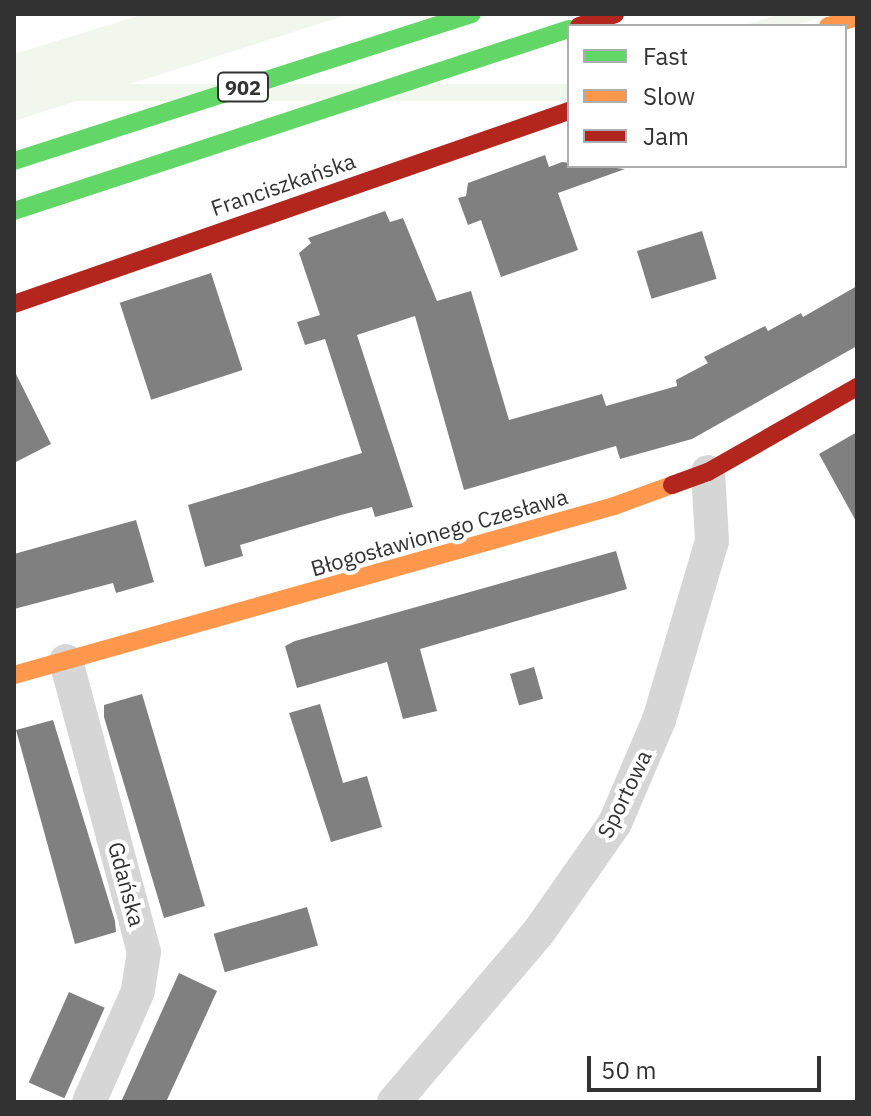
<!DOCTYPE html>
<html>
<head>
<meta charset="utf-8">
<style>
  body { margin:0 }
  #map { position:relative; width:871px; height:1116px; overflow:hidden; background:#fff; font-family:"IBM Plex Sans",sans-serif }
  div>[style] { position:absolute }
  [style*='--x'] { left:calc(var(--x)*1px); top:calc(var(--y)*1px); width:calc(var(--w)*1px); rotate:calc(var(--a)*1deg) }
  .green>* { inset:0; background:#f2f7ee; transform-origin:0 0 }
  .building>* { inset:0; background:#808080; transform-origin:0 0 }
  .street>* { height:34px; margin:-17px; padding:0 17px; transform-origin:17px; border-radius:17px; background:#d6d6d6 }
  .fast>* { height:18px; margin:-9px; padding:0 9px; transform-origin:9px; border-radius:9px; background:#63d668 }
  .slow>* { height:18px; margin:-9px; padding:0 9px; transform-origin:9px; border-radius:9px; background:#ff974d }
  .jam>* { height:18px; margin:-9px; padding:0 9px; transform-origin:9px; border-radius:9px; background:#b3261e }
  span { translate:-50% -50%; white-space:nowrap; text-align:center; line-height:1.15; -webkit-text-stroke:8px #fff; paint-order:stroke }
  .shield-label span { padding:2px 6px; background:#fff; border:2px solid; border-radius:6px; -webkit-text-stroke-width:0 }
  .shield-label { font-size:20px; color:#323232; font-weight:700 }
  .street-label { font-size:22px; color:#323232 }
  .frame { position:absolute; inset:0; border:16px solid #323232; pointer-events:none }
  .legend { position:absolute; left:567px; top:24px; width:280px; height:144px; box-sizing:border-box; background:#fff; border:2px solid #adadad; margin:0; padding:10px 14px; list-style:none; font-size:24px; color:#323232 }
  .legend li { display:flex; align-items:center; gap:16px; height:40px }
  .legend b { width:40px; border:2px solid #adadad }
  .scale { position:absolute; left:587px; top:1056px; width:234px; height:36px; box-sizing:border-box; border:4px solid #323232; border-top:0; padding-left:10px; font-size:24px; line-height:28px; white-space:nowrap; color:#323232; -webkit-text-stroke:6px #fff; paint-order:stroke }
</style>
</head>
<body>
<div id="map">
  <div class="green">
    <i style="clip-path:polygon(144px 14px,350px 14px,14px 121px,14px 54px)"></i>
    <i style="clip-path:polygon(779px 14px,830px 14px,794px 26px,743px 26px)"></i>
    <i style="left:569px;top:84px;width:17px;height:585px;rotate:90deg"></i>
  </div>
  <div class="building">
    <i style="clip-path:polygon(545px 155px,549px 167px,562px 162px,625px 169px,558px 193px,578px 250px,501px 277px,481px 220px,468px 225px,458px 198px,466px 196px,468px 183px)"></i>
    <i style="clip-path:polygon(385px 211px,390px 222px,403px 218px,437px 301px,471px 291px,509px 420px,602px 394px,606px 406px,677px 386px,676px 380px,708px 363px,704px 357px,765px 326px,768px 331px,801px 313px,803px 317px,857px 286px,857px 346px,692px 439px,620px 459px,616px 446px,464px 490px,415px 316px,357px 335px,413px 507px,375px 517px,372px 507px,341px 515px,240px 545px,243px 556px,205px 567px,188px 505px,362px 453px,325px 339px,305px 345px,297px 322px,320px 315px,299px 253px,311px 243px,308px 238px)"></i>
    <i style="left:702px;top:231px;width:50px;height:68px;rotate:73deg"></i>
    <i style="left:211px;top:273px;width:102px;height:96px;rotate:72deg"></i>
    <i style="clip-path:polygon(14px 370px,51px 444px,14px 463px)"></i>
    <i style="clip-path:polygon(857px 432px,857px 523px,819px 454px)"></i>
    <i style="clip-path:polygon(136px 520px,154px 582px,116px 593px,113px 583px,14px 609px,14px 554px)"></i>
    <i style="clip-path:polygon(616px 551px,627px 589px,420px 649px,437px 711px,403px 719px,387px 662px,297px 688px,285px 646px,295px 641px)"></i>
    <i style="left:534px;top:667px;width:33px;height:25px;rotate:74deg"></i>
    <i style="clip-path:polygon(142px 694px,205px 906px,164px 918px,104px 717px,104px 705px)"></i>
    <i style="clip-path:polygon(320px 704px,343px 783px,367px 776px,382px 827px,331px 842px,289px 713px)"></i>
    <i style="clip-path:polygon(53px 720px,115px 921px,116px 932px,75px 944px,16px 730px)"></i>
    <i style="left:307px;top:907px;width:40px;height:97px;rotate:74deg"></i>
    <i style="clip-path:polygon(179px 973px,217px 991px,166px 1102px,121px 1102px)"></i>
    <i style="left:69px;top:992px;width:39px;height:99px;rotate:24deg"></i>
  </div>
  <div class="street">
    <i style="--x:66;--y:661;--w:301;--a:75"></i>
    <i style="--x:144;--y:952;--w:39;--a:99"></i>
    <i style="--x:138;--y:991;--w:121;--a:113.8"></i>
    <i style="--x:394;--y:1102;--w:222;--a:-49.6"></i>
    <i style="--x:538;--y:933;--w:134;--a:-55"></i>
    <i style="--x:615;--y:823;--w:112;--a:-66.9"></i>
    <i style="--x:659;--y:720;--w:187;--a:-73.5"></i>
    <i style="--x:712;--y:541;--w:69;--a:-93.3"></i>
  </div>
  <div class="fast">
    <i style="--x:14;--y:161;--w:481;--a:-17.8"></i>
    <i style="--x:14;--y:211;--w:584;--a:-18.16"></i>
  </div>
  <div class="slow">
    <i style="--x:828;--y:26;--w:30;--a:-17"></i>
    <i style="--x:14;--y:675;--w:623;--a:-15.73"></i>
    <i style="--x:614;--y:506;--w:62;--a:-19.9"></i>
  </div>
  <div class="jam">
    <i style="--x:579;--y:26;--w:38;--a:-18"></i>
    <i style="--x:14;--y:304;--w:588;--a:-19.18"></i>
    <i style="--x:672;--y:485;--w:38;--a:-20"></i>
    <i style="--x:708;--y:472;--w:172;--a:-29.7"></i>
  </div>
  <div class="shield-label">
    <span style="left:243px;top:87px">902</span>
  </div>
  <div class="street-label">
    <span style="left:283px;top:184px;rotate:-19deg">Franciszkańska</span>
    <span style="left:439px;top:532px;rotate:-16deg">Błogosławionego Czesława</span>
    <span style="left:624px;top:794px;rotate:-64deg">Sportowa</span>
    <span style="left:127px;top:884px;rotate:75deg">Gdańska</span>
  </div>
  <div class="frame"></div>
  <ul class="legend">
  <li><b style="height:10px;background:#63d668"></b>Fast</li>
  <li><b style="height:10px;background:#ff974d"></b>Slow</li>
  <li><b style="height:10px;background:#b3261e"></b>Jam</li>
  </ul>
  <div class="scale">50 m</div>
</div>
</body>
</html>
